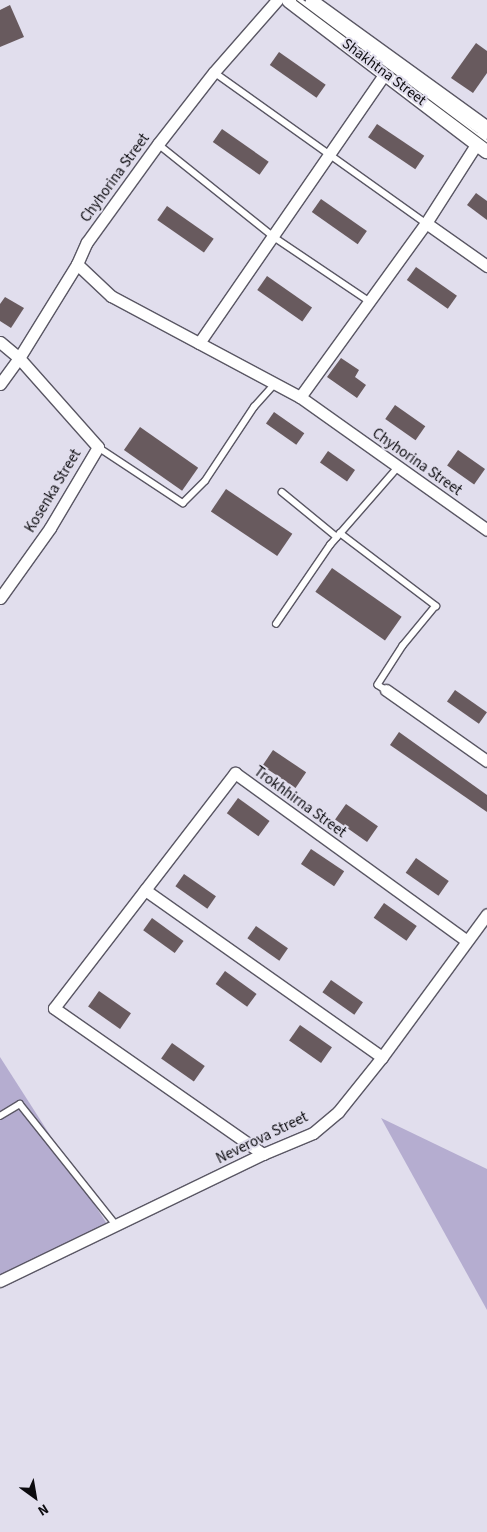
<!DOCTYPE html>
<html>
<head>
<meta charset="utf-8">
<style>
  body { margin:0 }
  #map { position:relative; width:487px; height:1532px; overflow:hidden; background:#e1deed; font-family:"Source Sans 3",sans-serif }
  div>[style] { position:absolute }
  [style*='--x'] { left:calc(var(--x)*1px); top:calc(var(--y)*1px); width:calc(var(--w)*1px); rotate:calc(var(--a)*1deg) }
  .green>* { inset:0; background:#b5add0 }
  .building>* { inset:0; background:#685a5e; transform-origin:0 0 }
  .roads { filter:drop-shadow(1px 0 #5a5764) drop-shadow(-1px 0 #5a5764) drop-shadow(0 1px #5a5764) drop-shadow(0 -1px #5a5764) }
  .lane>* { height:5.5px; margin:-2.75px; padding:0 2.75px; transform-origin:2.75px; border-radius:2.75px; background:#fff }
  .street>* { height:11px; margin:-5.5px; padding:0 5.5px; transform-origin:5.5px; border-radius:5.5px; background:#fff }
  .secondary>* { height:16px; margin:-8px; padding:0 8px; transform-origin:8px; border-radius:8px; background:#fff }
  .tram>* { height:1px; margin:-0.5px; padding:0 0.5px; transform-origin:0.5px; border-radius:0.5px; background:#4d4b52 }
  span { translate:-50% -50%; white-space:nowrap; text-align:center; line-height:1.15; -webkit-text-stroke:4px #e1deed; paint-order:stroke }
  .street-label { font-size:15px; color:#0c0b0f }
  .north { position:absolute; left:10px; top:1472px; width:50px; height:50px; -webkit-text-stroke:4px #e1deed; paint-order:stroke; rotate:148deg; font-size:14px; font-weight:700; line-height:20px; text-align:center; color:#0c0b0f }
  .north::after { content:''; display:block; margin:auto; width:18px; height:22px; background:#0c0b0f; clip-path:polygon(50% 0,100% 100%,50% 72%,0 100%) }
</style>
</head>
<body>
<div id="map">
  <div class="green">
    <i style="clip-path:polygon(0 1057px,107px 1224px,0 1275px)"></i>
    <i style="clip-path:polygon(381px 1118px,487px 1169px,487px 1310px)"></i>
  </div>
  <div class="building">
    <i style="clip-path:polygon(10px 5px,24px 37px,0 47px,0 10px)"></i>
    <i style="clip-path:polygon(476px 43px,487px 51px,487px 73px,473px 93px,451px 78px)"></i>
    <i style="left:279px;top:52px;width:57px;height:16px;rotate:35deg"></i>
    <i style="left:377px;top:124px;width:57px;height:16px;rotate:34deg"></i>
    <i style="left:222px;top:129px;width:57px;height:16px;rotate:35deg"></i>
    <i style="clip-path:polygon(476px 193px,487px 201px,487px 220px,467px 205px)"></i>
    <i style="left:321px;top:199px;width:56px;height:16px;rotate:35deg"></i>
    <i style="left:167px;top:206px;width:57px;height:17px;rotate:35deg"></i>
    <i style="left:416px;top:267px;width:50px;height:16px;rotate:35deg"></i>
    <i style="left:267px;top:276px;width:55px;height:17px;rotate:35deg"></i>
    <i style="clip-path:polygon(5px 297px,24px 308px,11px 328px,0 321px,0 304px)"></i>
    <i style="clip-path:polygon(341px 358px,359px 370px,355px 377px,366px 385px,357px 398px,327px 377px)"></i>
    <i style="left:395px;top:405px;width:37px;height:17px;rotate:35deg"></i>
    <i style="left:274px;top:412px;width:37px;height:14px;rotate:35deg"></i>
    <i style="left:140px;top:427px;width:71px;height:28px;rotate:35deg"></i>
    <i style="left:458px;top:450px;width:33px;height:19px;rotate:35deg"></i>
    <i style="left:328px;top:451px;width:33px;height:14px;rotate:35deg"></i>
    <i style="left:226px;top:489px;width:80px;height:27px;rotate:34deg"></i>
    <i style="left:332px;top:568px;width:85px;height:29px;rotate:35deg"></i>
    <i style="left:455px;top:690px;width:39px;height:14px;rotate:35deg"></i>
    <i style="clip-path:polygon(399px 732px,487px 795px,487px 812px,390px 745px)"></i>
    <i style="left:273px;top:750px;width:40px;height:19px;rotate:34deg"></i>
    <i style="left:238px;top:798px;width:39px;height:19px;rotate:36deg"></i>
    <i style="left:346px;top:804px;width:39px;height:19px;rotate:35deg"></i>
    <i style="left:311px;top:849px;width:40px;height:18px;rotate:34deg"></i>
    <i style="left:416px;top:858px;width:40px;height:18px;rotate:35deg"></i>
    <i style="left:184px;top:874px;width:39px;height:15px;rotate:35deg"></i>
    <i style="left:384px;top:903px;width:40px;height:18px;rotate:35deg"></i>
    <i style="left:152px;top:918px;width:39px;height:15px;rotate:36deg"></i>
    <i style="left:256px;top:926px;width:39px;height:15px;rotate:35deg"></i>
    <i style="left:225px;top:971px;width:39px;height:16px;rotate:36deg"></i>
    <i style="left:331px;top:980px;width:39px;height:15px;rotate:35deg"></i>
    <i style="left:99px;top:991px;width:39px;height:19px;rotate:35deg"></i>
    <i style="left:300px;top:1025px;width:39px;height:19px;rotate:35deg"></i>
    <i style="left:172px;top:1043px;width:40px;height:19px;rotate:35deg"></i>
  </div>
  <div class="roads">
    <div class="lane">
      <i style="--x:214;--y:72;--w:260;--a:35.5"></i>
      <i style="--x:158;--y:144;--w:149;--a:38.7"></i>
      <i style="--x:274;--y:237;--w:115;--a:34"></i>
      <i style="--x:98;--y:447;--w:102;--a:33.4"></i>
      <i style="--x:183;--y:503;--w:31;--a:-45"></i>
      <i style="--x:205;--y:481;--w:89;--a:-56.5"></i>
      <i style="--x:254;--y:407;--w:31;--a:-48"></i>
      <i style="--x:282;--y:492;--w:71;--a:39.3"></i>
      <i style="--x:340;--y:533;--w:121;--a:37.2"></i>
      <i style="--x:436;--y:606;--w:52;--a:129.5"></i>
      <i style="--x:403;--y:646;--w:46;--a:122.7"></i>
      <i style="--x:378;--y:685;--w:9;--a:32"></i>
      <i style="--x:276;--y:624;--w:96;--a:-55.6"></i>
      <i style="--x:330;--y:545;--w:103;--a:-48.9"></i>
      <i style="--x:0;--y:1116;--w:23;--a:-31"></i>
      <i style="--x:20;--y:1104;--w:156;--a:51.5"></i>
    </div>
    <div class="street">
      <i style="--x:426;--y:223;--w:75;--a:35.2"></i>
      <i style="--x:77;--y:264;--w:47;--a:43.3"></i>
      <i style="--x:111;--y:296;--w:214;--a:28.1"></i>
      <i style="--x:300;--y:397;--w:229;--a:35.4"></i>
      <i style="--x:0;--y:342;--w:25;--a:40"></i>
      <i style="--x:19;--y:358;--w:119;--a:48.4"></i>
      <i style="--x:98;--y:447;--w:94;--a:120.7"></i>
      <i style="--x:50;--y:528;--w:86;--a:125.5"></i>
      <i style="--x:199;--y:343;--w:329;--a:-55.4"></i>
      <i style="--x:0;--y:384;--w:32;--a:-54"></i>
      <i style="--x:19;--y:358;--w:110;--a:-58.3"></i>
      <i style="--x:77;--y:264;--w:24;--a:-66"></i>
      <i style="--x:87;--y:242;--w:121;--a:-54.1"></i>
      <i style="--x:158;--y:144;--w:91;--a:-52.1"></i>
      <i style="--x:214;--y:72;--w:96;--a:-48.8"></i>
      <i style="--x:300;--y:397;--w:215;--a:-54.1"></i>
      <i style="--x:426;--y:223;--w:102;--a:-57.4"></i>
      <i style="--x:386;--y:690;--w:123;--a:35.1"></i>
      <i style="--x:145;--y:890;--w:290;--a:35.2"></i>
      <i style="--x:263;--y:1154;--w:255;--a:-145.1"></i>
      <i style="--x:54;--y:1008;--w:297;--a:-52.4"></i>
      <i style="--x:235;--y:773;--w:286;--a:35.9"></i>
      <i style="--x:0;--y:1281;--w:292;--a:-25.8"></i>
      <i style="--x:263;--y:1154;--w:54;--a:-22.8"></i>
      <i style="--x:313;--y:1133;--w:33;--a:-40"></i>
      <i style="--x:338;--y:1112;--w:70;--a:-51.3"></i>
      <i style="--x:382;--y:1057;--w:177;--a:-53.7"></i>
    </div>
    <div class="secondary">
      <i style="--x:290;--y:0;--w:248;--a:37.3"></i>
      <i style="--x:313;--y:4;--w:215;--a:35.9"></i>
    </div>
  </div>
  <div class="tram">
    <i style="--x:296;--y:0;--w:239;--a:36.8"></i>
  </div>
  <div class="street-label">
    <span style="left:384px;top:72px;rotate:37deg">Shakhtna Street</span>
    <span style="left:115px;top:178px;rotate:-54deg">Chyhorina Street</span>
    <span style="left:417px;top:462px;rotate:35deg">Chyhorina Street</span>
    <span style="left:53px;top:491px;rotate:-59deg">Kosenka Street</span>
    <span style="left:300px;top:802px;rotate:36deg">Trokhhirna Street</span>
    <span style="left:262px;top:1138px;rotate:-26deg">Neverova Street</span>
  </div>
  <div class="north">N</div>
</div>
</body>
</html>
